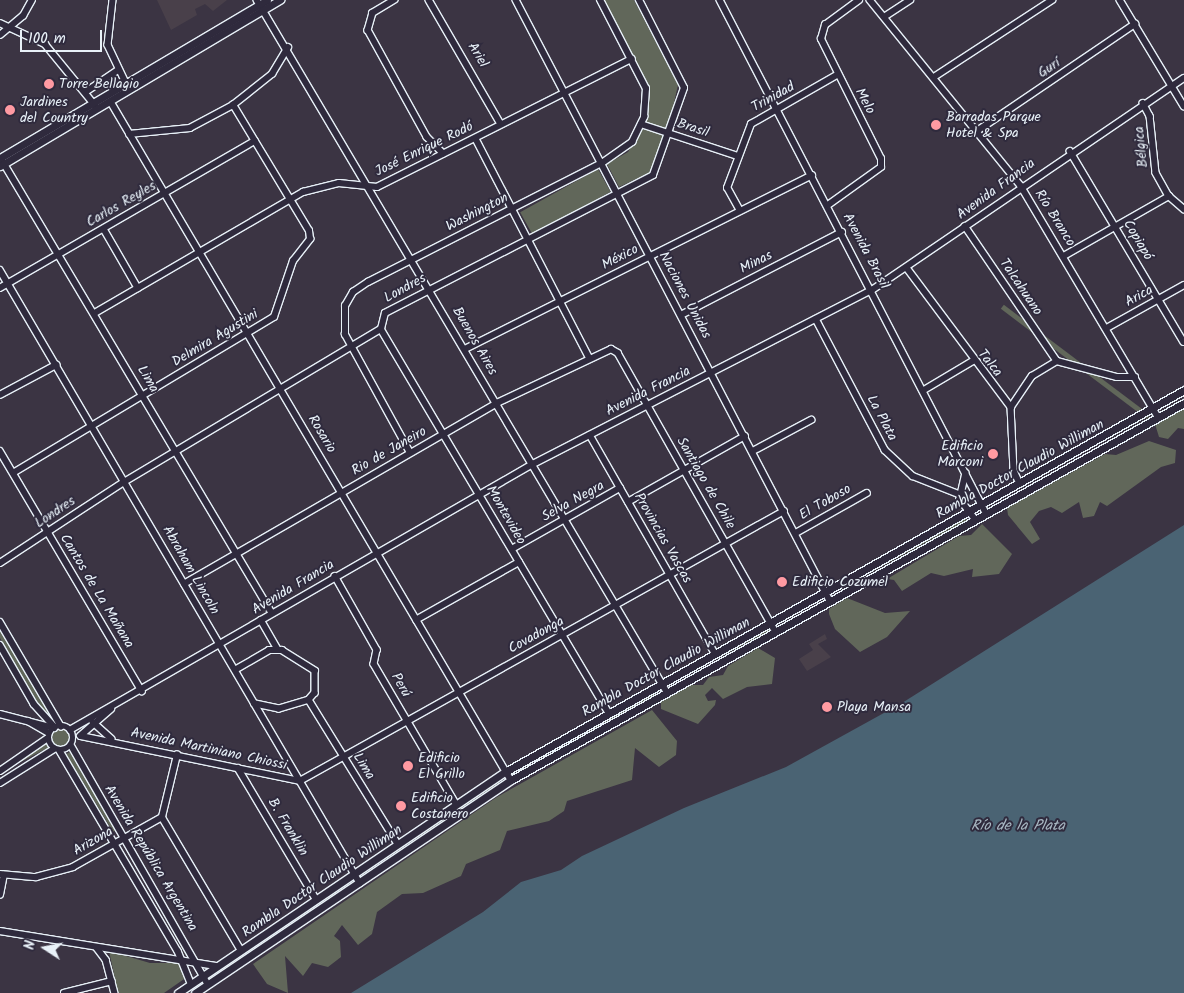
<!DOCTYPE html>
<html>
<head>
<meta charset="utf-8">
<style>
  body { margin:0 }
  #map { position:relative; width:1184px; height:993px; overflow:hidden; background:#3b3443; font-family:Kalam,sans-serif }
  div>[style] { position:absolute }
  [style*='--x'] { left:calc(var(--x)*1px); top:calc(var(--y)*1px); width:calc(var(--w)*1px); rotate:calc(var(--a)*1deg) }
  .built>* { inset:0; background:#49404a }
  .green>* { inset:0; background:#61675a; transform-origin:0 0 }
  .round { border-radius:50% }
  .water>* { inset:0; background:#4a6373 }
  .roads { filter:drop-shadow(1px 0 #e8f1f8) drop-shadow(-1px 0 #e8f1f8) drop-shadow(0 1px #e8f1f8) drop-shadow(0 -1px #e8f1f8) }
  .minor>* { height:5.5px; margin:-2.75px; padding:0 2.75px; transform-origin:2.75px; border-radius:2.75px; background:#2f2a3d }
  .minor>.ring { margin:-2.75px; padding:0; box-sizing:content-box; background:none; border:5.5px solid #2f2a3d; border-radius:50% }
  .major>* { height:7px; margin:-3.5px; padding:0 3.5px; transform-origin:3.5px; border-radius:3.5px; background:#2f2a3d }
  .dots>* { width:14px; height:14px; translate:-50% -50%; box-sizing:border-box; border:2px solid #2f2a3d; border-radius:50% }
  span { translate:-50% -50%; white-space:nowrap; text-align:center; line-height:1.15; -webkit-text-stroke:4px #2f2a3d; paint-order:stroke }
  .street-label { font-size:14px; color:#e8f1f8 }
  .poi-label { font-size:14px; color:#e8f1f8 }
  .left { translate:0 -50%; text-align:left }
  .right { translate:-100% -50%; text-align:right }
  .water-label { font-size:15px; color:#a9b8c3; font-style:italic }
  .north { position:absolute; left:20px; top:923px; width:50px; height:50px; -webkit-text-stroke:4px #2f2a3d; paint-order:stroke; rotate:281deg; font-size:14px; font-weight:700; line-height:20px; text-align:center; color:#e8f1f8 }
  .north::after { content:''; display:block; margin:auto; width:18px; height:22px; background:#e8f1f8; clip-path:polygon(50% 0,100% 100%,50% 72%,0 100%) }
  .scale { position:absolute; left:20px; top:30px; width:82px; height:22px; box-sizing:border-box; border:2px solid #e8f1f8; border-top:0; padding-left:6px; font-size:15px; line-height:18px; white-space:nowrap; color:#e8f1f8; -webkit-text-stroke:4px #2f2a3d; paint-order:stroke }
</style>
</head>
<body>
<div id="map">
  <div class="built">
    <i style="clip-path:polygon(157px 0,227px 0,213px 11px,205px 4px,195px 9px,197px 15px,171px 30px)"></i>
    <i style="clip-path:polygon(825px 634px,827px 639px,818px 644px,831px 657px,807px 671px,799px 659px,813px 650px,809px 644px)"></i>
  </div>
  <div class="green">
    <i style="clip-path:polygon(603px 0,634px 0,678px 85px,668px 129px,646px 122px,649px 86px)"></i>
    <i style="clip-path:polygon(642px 129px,667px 135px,649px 173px,619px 187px,607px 164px,628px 152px)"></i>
    <i style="left:598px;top:169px;width:26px;height:89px;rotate:61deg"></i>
    <i style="clip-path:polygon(1184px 408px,1184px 429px,1178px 428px,1168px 439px,1159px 437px,1155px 424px)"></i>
    <i style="left:1150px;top:415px;width:5px;height:183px;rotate:127deg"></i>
    <i style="clip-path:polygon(1149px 441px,1176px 450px,1175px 463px,1161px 467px,1107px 506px,1100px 502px,1094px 516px,1083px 518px,1079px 502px,1062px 513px,1051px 507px,1039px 511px,1030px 522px,1040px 539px,1032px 544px,1008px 515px,1007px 508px,1105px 454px,1116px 455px)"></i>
    <i style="clip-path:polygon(965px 516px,967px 520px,837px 591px,837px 589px)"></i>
    <i style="clip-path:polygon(982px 524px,1012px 554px,999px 574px,972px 577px,973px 569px,944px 576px,931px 573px,902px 591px,894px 580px,887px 579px,959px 536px,971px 535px)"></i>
    <i style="clip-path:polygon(847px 598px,885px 613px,910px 611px,887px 637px,860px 652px,835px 629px,829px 614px,829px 609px)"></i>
    <i style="clip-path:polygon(769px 628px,769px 631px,672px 683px,768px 627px)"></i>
    <i style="clip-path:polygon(0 629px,55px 723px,36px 702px,0 638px)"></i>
    <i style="clip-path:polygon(758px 648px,775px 658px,772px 684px,747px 687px,723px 699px,712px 688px,705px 695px,708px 701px,716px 700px,715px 705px,698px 724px,661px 709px,661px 702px,689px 685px,703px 685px,709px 677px,723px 675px,728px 666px)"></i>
    <i style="clip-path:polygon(654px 691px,658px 691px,654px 696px,514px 772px)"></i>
    <i style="clip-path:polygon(652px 710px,677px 741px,676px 755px,659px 767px,635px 748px,632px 780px,567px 801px,564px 811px,549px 821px,507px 831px,500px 850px,466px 864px,461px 876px,423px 893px,402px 894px,377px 912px,372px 934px,358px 945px,342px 925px,334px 936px,340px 941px,341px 957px,328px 967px,312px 963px,303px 976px,285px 956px,288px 993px,267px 984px,253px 964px,497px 797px)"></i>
    <i class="round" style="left:52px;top:729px;width:18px;height:18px"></i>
    <i style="left:47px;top:744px;width:4px;height:56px;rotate:63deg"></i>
    <i style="clip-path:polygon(70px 752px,116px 830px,113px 832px,66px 754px)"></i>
    <i style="clip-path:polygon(500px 779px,499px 784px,363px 874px,363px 872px)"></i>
    <i style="clip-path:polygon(127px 849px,190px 956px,186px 956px)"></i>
    <i style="clip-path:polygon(353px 881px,350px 885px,210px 978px,210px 975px)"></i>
    <i style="clip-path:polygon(109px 951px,150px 963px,181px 963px,187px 977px,164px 993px,118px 993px)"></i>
  </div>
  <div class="water">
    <i style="clip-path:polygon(1184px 525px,1184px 993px,351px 993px,483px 912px,521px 882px,561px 870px,582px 856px,684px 808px,786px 767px,902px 703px)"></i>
  </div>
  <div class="roads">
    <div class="minor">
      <i style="--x:113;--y:0;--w:45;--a:96.3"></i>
      <i style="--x:108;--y:45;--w:44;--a:64.6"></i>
      <i style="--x:257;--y:0;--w:804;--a:59.35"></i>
      <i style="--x:395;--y:0;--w:26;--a:149"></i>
      <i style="--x:373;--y:13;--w:18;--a:106"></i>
      <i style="--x:368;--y:30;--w:122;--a:61.1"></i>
      <i style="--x:427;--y:137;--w:23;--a:45"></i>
      <i style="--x:429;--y:0;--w:143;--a:59.9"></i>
      <i style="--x:516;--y:0;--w:678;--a:62.41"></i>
      <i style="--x:720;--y:0;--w:578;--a:62.59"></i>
      <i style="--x:870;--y:0;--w:240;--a:50.9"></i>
      <i style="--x:1021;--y:186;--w:270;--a:59.3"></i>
      <i style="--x:1120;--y:0;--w:124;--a:58.9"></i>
      <i style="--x:884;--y:17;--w:31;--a:-33"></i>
      <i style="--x:0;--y:23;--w:50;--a:25"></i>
      <i style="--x:45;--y:44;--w:79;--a:50.7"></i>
      <i style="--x:0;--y:35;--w:30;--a:-40"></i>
      <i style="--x:23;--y:16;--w:18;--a:-61"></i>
      <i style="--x:934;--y:77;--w:141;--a:-33.1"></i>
      <i style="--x:87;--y:91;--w:37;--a:-34"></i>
      <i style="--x:111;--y:102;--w:787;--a:59.46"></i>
      <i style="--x:1143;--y:103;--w:15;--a:62"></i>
      <i style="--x:1150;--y:116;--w:57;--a:84"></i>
      <i style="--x:1156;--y:173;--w:26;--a:61"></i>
      <i style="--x:1169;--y:196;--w:20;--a:41"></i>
      <i style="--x:641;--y:124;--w:102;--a:18.3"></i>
      <i style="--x:977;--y:131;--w:191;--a:-34.1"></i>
      <i style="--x:129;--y:134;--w:61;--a:-5.6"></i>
      <i style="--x:190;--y:128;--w:49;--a:-28.1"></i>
      <i style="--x:233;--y:105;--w:50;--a:-38.5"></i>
      <i style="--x:272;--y:74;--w:31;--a:-59"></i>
      <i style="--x:476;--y:139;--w:246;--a:62.6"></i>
      <i style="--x:1070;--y:151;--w:222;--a:59.2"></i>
      <i style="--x:2;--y:160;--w:527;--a:59.2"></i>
      <i style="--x:828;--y:205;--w:65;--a:-35.6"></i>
      <i style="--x:881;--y:167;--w:8;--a:-90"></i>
      <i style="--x:881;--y:159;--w:134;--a:-116.6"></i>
      <i style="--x:821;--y:39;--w:15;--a:-74"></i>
      <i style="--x:825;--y:25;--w:42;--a:-36.3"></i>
      <i style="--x:740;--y:211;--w:26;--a:-119"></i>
      <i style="--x:727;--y:188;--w:68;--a:-69.4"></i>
      <i style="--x:751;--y:124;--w:99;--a:-29.7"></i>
      <i style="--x:965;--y:226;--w:163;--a:55.7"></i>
      <i style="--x:104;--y:229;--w:68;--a:60"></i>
      <i style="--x:1064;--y:256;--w:121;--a:-29.7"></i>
      <i style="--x:907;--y:268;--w:174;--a:53.2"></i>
      <i style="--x:1011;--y:407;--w:64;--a:87.3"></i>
      <i style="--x:1014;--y:471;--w:14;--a:65"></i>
      <i style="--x:0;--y:270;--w:711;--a:59.58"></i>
      <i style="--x:0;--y:288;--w:294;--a:-30"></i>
      <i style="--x:95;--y:313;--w:241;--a:-30.2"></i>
      <i style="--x:303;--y:192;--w:37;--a:-14"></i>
      <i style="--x:339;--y:183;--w:38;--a:6"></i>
      <i style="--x:377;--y:187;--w:285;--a:-26.7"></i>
      <i style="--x:681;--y:315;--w:181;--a:-27.3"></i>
      <i style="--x:816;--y:319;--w:148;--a:62.2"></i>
      <i style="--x:885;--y:450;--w:38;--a:43"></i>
      <i style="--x:913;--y:476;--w:52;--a:21.6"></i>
      <i style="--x:1107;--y:328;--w:88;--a:-29.2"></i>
      <i style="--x:381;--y:329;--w:447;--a:59.3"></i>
      <i style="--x:465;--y:349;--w:388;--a:-26.6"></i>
      <i style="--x:924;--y:390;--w:57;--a:-30.6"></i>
      <i style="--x:0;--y:395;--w:64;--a:-28.2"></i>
      <i style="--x:1011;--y:407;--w:37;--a:-56"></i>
      <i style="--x:1032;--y:376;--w:29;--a:-31"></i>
      <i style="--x:1057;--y:361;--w:62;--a:14.9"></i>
      <i style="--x:1117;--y:377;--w:18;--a:0"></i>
      <i style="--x:590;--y:435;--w:251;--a:60.2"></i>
      <i style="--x:0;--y:451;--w:279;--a:59.4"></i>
      <i style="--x:753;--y:451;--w:66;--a:-28.1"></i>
      <i style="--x:410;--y:453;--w:135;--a:-118.8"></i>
      <i style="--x:345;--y:335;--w:29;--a:-90"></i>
      <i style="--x:345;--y:306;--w:16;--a:-60"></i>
      <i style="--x:353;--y:292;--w:18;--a:-34"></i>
      <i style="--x:368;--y:282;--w:263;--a:-27"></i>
      <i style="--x:602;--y:163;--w:37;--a:-35"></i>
      <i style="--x:632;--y:142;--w:28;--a:-64"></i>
      <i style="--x:644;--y:117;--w:28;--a:-86"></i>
      <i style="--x:646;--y:89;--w:100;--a:-117.3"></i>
      <i style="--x:13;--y:473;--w:304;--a:-30.9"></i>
      <i style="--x:274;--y:317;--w:59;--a:-71.3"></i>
      <i style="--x:293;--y:261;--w:28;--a:-52"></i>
      <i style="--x:310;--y:239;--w:8;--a:-97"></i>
      <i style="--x:309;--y:231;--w:147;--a:-121.1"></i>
      <i style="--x:966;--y:473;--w:27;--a:103"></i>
      <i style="--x:960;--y:499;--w:25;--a:53"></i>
      <i style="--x:628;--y:502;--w:134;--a:-29.4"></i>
      <i style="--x:796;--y:533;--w:81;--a:-29.4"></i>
      <i style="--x:512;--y:549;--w:124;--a:-29.5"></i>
      <i style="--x:0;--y:563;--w:148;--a:-33.2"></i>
      <i style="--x:124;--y:482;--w:299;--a:-30.8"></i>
      <i style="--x:381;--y:329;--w:16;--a:-76"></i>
      <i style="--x:385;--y:313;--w:301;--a:-27.2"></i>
      <i style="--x:653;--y:175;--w:92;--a:-70.4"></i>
      <i style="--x:684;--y:88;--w:99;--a:-117.1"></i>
      <i style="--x:335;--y:576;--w:85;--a:60.4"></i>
      <i style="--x:377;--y:650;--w:14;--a:102"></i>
      <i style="--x:374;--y:664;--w:162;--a:59.6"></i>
      <i style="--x:184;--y:584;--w:362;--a:-30"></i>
      <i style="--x:497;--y:403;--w:126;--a:-25.3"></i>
      <i style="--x:611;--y:349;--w:8;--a:30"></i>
      <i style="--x:618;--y:353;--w:321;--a:60.5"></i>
      <i style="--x:261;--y:620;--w:34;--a:60"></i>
      <i style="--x:416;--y:620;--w:118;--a:-29.4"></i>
      <i style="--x:0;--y:622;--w:121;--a:59.6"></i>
      <i style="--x:0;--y:645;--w:68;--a:60"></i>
      <i style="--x:34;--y:704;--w:31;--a:48"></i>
      <i style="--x:235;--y:670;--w:39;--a:-30"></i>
      <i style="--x:269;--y:650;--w:13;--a:0"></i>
      <i style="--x:282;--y:650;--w:39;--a:32"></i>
      <i style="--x:315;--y:671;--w:22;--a:90"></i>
      <i style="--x:315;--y:693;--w:9;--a:131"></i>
      <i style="--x:309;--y:700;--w:31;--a:163"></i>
      <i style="--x:279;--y:709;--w:25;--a:-168"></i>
      <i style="--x:309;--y:700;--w:169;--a:58.3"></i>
      <i style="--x:0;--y:714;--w:56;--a:14.5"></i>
      <i style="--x:28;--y:721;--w:24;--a:30"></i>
      <i style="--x:93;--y:722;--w:25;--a:42"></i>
      <i class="ring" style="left:49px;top:726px;width:18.5px;height:18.5px"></i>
      <i style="--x:70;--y:730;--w:534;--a:-29.88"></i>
      <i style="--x:533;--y:464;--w:381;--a:-27.2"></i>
      <i style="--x:872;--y:290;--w:377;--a:-34.2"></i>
      <i style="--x:80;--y:736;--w:41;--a:-41.1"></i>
      <i style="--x:81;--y:736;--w:224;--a:11.6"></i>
      <i style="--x:71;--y:745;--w:275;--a:60.2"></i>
      <i style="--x:60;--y:751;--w:232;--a:59.5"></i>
      <i style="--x:178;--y:951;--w:35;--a:68"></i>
      <i style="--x:238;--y:768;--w:152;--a:59.2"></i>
      <i style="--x:0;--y:771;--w:58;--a:-34.5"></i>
      <i style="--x:300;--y:781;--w:554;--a:-29.16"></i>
      <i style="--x:0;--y:783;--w:64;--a:-32.2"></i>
      <i style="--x:162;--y:817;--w:155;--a:59.3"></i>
      <i style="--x:0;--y:874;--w:36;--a:5"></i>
      <i style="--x:36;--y:877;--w:38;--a:-15"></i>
      <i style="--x:73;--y:867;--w:102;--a:-29.3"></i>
      <i style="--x:162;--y:817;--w:64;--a:-76.4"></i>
      <i style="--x:0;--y:895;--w:20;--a:-79"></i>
      <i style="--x:0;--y:931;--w:220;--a:9.2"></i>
      <i style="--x:97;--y:948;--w:15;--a:53"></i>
      <i style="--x:106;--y:960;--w:34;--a:75"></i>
      <i style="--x:64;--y:993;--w:49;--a:-14"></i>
    </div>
    <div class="major">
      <i style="--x:0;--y:158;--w:310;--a:-30.6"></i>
      <i style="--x:0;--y:166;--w:326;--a:-30.7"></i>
      <i style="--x:178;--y:993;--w:395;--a:-34.1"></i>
      <i style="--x:505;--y:772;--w:779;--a:-29.36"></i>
      <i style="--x:195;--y:993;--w:381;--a:-34"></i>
      <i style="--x:511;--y:780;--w:771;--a:-29.26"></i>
    </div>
  </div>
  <div class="dots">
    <i style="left:49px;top:84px;background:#ff9aa2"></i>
    <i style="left:10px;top:110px;background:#ff9aa2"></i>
    <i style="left:936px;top:125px;background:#ff9aa2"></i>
    <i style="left:993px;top:454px;background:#ff9aa2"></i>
    <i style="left:782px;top:582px;background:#ff9aa2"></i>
    <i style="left:827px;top:707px;background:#ff9aa2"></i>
    <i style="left:408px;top:766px;background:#ff9aa2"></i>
    <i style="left:401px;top:806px;background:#ff9aa2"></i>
  </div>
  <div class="street-label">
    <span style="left:478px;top:55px;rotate:59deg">Ariel</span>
    <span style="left:1049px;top:68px;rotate:-34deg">Gurí</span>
    <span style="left:773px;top:97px;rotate:-29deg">Trinidad</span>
    <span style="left:865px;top:101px;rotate:62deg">Melo</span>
    <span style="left:693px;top:128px;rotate:18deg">Brasil</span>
    <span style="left:1141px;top:147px;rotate:-96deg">Bélgica</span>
    <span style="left:424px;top:149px;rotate:-26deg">José Enrique Rodó</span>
    <span style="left:996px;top:189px;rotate:-36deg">Avenida Francia</span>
    <span style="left:121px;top:204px;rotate:-30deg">Carlos Reyles</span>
    <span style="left:477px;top:212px;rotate:-27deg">Washington</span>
    <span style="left:1055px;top:218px;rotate:58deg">Río Branco</span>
    <span style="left:1138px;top:240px;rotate:59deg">Copiapó</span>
    <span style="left:866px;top:251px;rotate:62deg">Avenida Brasil</span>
    <span style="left:620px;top:257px;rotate:-27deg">México</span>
    <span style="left:756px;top:262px;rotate:-27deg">Minas</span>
    <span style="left:1021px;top:287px;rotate:56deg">Talcahuano</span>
    <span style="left:405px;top:288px;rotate:-29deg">Londres</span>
    <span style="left:685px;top:295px;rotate:62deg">Naciones Unidas</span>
    <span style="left:1139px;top:296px;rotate:-29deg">Arica</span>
    <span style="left:215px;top:338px;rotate:-31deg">Delmira Agustini</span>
    <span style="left:475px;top:341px;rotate:60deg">Buenos Aires</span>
    <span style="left:990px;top:363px;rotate:51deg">Talca</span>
    <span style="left:148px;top:379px;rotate:59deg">Lima</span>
    <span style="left:648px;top:391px;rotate:-27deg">Avenida Francia</span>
    <span style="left:882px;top:418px;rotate:62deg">La Plata</span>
    <span style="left:322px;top:434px;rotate:59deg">Rosario</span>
    <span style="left:389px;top:451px;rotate:-30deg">Rio de Janeiro</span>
    <span style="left:1020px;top:469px;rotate:-29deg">Rambla Doctor Claudio Williman</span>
    <span style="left:706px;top:483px;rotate:60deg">Santiago de Chile</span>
    <span style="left:573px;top:501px;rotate:-29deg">Selva Negra</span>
    <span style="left:825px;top:502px;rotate:-30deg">El Toboso</span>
    <span style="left:55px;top:512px;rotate:-34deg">Londres</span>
    <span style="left:506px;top:515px;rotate:60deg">Montevideo</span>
    <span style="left:663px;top:538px;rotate:60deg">Provincias Vascas</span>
    <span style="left:191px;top:570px;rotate:60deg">Abraham Lincoln</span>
    <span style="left:293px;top:587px;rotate:-31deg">Avenida Francia</span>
    <span style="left:97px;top:591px;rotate:59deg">Cantos de La Mañana</span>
    <span style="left:536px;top:635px;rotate:-29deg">Covadonga</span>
    <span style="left:666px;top:667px;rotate:-29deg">Rambla Doctor Claudio Williman</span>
    <span style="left:401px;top:685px;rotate:60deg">Perú</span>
    <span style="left:209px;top:749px;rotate:12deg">Avenida Martiniano Chiossi</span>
    <span style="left:364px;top:766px;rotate:58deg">Lima</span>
    <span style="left:288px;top:827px;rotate:59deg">B. Franklin</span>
    <span style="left:93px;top:841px;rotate:-30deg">Arizona</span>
    <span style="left:151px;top:858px;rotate:59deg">Avenida República Argentina</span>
    <span style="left:322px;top:881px;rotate:-34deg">Rambla Doctor Claudio Williman</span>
  </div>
  <div class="poi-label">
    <span class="left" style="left:59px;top:84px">Torre Bellagio</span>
    <span class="left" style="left:20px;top:110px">Jardines<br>del Country</span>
    <span class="left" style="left:946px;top:125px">Barradas Parque<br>Hotel &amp; Spa</span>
    <span class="right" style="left:983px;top:454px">Edificio<br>Marconi</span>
    <span class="left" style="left:792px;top:582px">Edificio Cozumel</span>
    <span class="left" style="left:837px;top:707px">Playa Mansa</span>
    <span class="left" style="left:418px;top:766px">Edificio<br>El Grillo</span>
    <span class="left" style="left:411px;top:806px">Edificio<br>Costanero</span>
  </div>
  <div class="water-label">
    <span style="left:1018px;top:827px">Río de la Plata</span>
  </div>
  <div class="north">N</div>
  <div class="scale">100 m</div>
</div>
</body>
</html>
